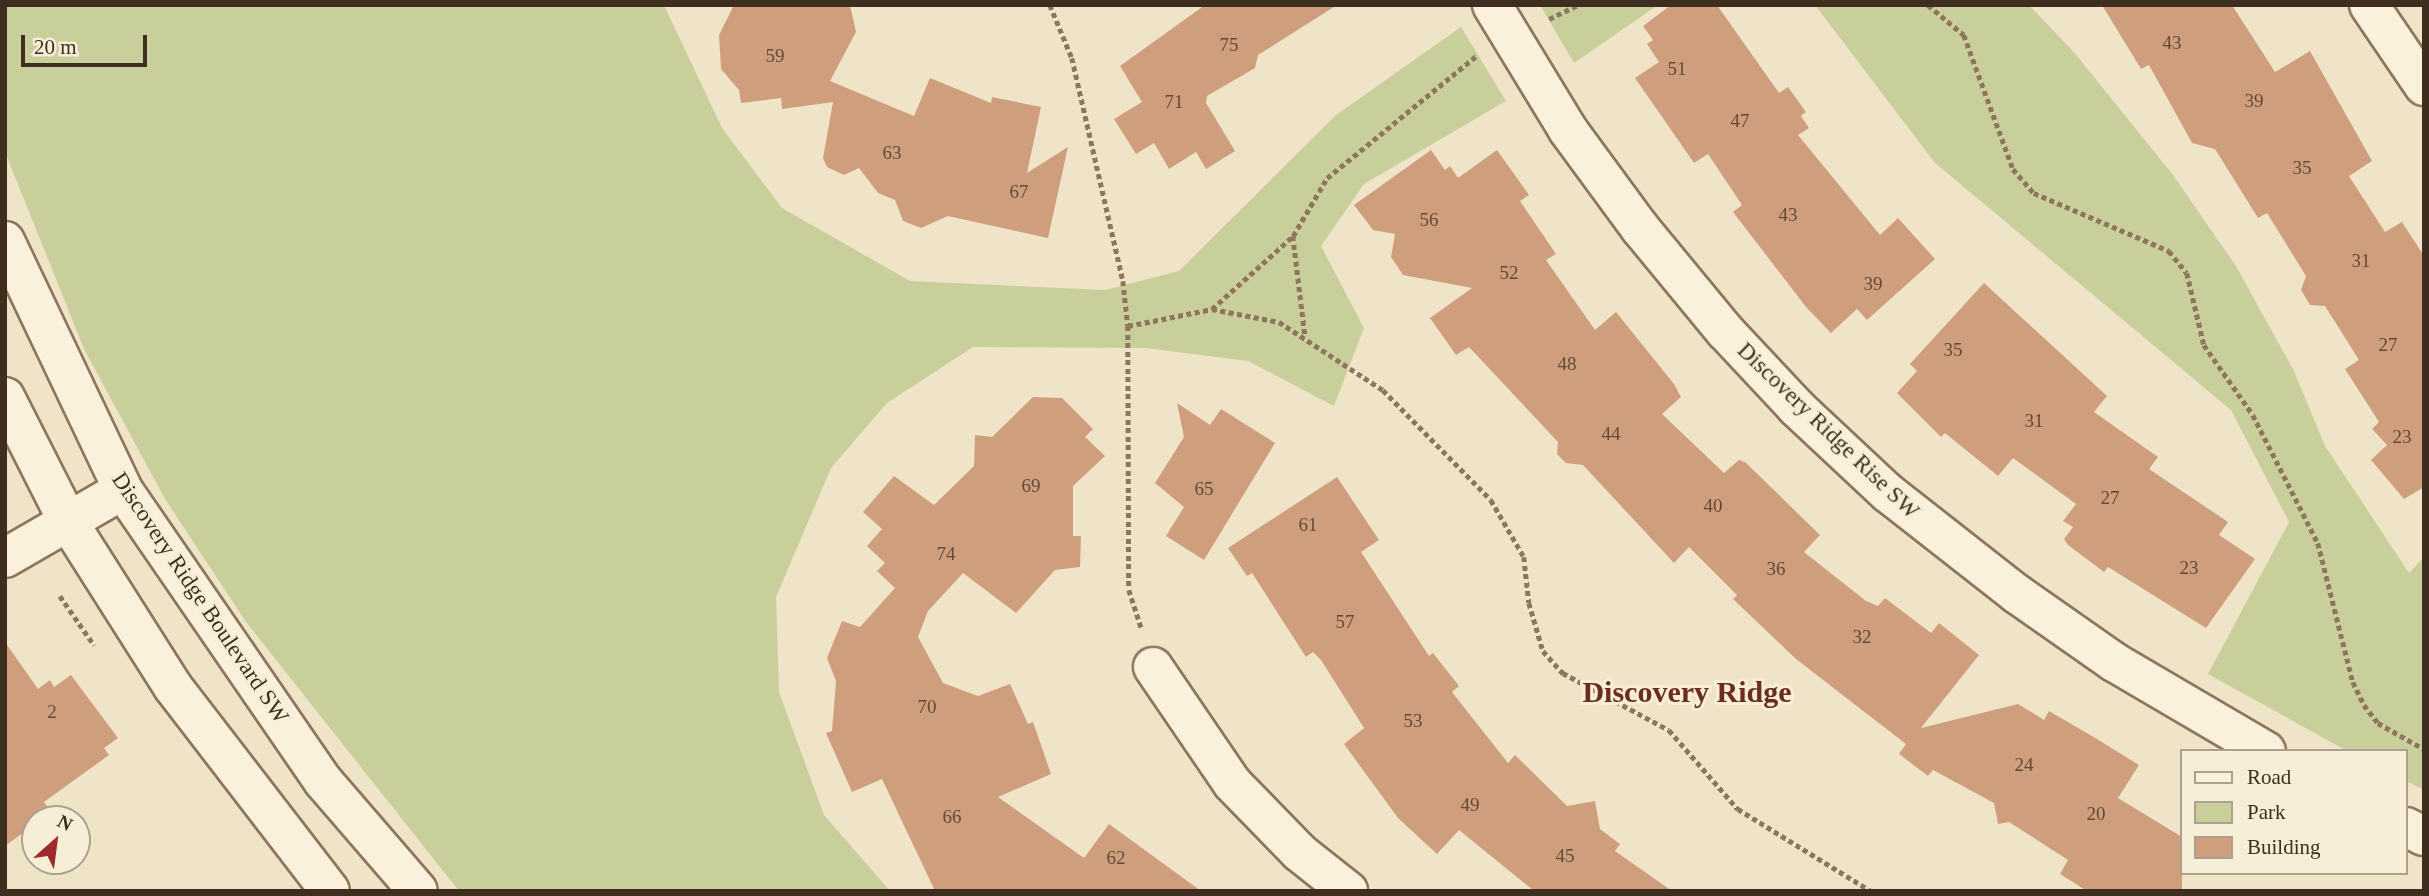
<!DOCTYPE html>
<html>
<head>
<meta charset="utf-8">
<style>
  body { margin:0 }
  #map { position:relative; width:2429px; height:896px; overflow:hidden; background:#f0e4c8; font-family:"Times New Roman",serif }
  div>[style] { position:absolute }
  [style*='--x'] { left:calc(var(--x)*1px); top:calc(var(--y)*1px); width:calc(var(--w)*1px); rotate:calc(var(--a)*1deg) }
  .green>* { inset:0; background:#c9cf9b }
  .building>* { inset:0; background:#cf9f7d }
  .path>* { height:4.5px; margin-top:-2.25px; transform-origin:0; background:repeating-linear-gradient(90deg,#8d765c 0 5px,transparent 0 8.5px) }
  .roads { filter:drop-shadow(2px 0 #8d765c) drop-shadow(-2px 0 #8d765c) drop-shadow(0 2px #8d765c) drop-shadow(0 -2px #8d765c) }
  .minor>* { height:38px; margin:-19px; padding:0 19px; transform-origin:19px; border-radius:19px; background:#faf1dc }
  span { translate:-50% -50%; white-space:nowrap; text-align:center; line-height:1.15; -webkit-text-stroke:6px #f7eed8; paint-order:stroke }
  .number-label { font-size:19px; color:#624a37 }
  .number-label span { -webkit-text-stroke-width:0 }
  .street-label { font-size:23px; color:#3d2e20 }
  .district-label { font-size:30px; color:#6b2e1e; font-weight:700 }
  .frame { position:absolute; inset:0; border:7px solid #3d2e20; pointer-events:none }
  .legend { position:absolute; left:2180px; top:749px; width:228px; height:126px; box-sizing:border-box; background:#f7eed8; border:2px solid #ada18e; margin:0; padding:9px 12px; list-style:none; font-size:21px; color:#3d2e20 }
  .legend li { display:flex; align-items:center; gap:14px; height:35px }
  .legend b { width:35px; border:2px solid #ada18e }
  .north { position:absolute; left:21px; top:805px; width:70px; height:70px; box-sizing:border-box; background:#f7eed8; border:2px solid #ada18e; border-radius:50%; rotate:28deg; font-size:19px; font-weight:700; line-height:28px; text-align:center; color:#3d2e20 }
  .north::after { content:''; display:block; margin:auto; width:24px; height:32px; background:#9e2a2b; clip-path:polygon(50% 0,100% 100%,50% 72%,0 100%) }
  .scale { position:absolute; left:21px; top:35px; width:126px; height:32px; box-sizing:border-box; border:4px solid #3d2e20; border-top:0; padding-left:9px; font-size:21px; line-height:24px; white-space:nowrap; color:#3d2e20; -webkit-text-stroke:5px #f7eed8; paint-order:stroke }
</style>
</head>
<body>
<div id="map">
  <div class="green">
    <i style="clip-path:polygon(5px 5px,664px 5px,722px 128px,782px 208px,910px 281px,1105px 290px,1179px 271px,1336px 115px,1461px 27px,1506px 101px,1364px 184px,1321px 246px,1364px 328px,1334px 406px,1248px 361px,1146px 348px,973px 347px,887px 403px,831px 468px,776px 597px,779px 692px,824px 815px,890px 891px,459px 891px,246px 622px,165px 499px,84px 349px,5px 152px)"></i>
    <i style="clip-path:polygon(1540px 5px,1658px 5px,1574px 63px)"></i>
    <i style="clip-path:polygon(1815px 5px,2029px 5px,2073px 51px,2173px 175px,2236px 266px,2294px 371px,2325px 446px,2409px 573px,2424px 557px,2424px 790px,2406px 781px,2406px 751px,2347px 751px,2208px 674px,2289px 522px,2231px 410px,1935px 163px)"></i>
  </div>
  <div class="building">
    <i style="clip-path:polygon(734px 5px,850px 5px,856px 32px,830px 81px,914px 116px,930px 78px,991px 103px,992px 97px,1041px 107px,1027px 173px,1068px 147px,1048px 238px,948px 216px,921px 228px,903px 221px,895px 200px,878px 193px,859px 168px,844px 175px,827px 167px,823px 158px,833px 102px,782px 109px,781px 98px,741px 103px,739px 90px,721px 69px,719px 35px)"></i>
    <i style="clip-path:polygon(1205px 5px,1337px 5px,1258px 55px,1255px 68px,1207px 96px,1206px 103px,1235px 151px,1206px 169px,1196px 152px,1169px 169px,1154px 143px,1136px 154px,1114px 119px,1142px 102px,1120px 66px)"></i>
    <i style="clip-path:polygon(1671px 5px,1717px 5px,1779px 93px,1788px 87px,1806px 112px,1801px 116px,1809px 128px,1798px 135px,1880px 235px,1898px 218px,1935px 259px,1867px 320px,1857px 309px,1831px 333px,1806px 307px,1733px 212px,1742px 205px,1708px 154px,1694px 163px,1635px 78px,1659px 62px,1647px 44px,1653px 40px,1643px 26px)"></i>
    <i style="clip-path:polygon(2102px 5px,2232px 5px,2275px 72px,2310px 51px,2372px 161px,2349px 176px,2385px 232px,2402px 222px,2424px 256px,2424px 487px,2404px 499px,2371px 460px,2387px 445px,2372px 429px,2379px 422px,2345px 369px,2359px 360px,2325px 306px,2310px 305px,2301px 290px,2306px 276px,2267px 213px,2258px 218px,2215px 149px,2192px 143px,2149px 65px,2141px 69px)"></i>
    <i style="clip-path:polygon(1431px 150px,1445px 170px,1450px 166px,1458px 178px,1497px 150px,1529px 195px,1520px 201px,1556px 254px,1546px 260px,1595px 330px,1616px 312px,1674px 384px,1681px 397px,1662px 414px,1724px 473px,1739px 460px,1745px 462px,1820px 535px,1804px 552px,1866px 601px,1878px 606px,1885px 598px,1931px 633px,1939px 623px,1979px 655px,1921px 728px,2018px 704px,2044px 720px,2049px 711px,2097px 739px,2139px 765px,2118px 798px,2182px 837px,2182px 891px,2087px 891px,2060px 874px,2068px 860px,2009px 822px,1998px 824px,1994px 803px,1933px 770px,1928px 776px,1899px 754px,1906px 744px,1796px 659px,1733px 599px,1737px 595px,1689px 547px,1674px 563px,1583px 465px,1566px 463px,1557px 454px,1558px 442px,1469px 347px,1456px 355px,1430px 318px,1472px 288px,1403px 275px,1391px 257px,1395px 234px,1373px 230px,1354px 205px)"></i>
    <i style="clip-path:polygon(1984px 283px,2107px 396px,2094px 412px,2158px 457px,2149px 469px,2228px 522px,2219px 535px,2255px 559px,2206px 628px,2108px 567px,2104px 572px,2068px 545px,2064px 539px,2073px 527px,2063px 521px,2076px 504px,2013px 458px,1998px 476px,1945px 433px,1941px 437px,1897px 393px,1917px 371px,1910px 364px)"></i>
    <i style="clip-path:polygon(1033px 397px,1062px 398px,1093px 429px,1085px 437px,1105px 456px,1073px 486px,1073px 536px,1081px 536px,1080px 567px,1055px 570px,1016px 613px,963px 573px,928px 611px,918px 637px,943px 683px,978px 696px,1010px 684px,1028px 724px,1033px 722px,1051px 774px,998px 797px,1084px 858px,1109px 824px,1201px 891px,935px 891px,882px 779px,852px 792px,826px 733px,832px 731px,836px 681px,827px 658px,842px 621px,860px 627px,895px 588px,877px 571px,885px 563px,867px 546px,882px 529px,863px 512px,894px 476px,934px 505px,974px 466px,975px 435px,992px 437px)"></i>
    <i style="clip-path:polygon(1177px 403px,1210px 425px,1221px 409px,1275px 443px,1204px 560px,1166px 536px,1184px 507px,1155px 483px,1184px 437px)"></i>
    <i style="clip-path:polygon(1337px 477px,1379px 540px,1361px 552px,1429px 656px,1433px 653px,1459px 686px,1452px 692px,1508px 763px,1515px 755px,1567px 806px,1595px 801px,1600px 829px,1620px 844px,1615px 851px,1672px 891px,1534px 891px,1459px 830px,1437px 854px,1398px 818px,1344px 744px,1364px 728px,1321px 660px,1313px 652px,1306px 657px,1252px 573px,1247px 576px,1228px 548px)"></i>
    <i style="clip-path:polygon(5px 642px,38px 689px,50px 680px,54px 687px,71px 675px,118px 738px,104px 748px,109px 755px,44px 802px,51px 812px,35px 819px,35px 824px,5px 846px)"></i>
  </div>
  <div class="path">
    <i style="--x:1050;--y:5;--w:57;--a:67.5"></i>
    <i style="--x:1072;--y:58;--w:229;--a:77.1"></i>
    <i style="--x:1123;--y:281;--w:45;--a:83.7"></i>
    <i style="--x:1128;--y:326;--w:264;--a:89.8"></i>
    <i style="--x:1129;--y:590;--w:42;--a:72"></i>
    <i style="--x:1928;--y:5;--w:47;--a:39.8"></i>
    <i style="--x:1964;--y:35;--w:143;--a:69.9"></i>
    <i style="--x:2013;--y:169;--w:32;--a:49"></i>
    <i style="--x:2034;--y:193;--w:147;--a:23.2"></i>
    <i style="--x:2169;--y:251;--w:28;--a:51"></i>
    <i style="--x:2187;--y:273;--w:74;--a:76.7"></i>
    <i style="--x:2204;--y:345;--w:85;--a:55"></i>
    <i style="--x:2253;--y:415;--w:144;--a:63.1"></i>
    <i style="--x:2318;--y:543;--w:143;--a:75.9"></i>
    <i style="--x:2353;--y:682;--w:25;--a:64"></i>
    <i style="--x:2364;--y:705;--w:23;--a:52"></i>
    <i style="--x:2378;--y:723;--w:53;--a:29.5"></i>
    <i style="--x:1549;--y:19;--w:32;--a:-26"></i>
    <i style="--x:1293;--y:236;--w:100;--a:83.1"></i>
    <i style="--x:1212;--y:309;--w:68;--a:11"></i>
    <i style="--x:1279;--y:322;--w:124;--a:33.2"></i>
    <i style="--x:1383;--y:390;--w:154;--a:45.5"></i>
    <i style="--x:1491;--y:500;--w:66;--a:59.9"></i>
    <i style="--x:1524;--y:557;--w:46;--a:83.8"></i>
    <i style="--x:1529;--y:603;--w:50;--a:73.7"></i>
    <i style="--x:1543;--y:651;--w:30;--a:48"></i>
    <i style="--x:1563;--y:673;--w:120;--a:28.3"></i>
    <i style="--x:1669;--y:730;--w:105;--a:48.9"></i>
    <i style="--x:1738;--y:809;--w:156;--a:31.7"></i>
    <i style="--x:1128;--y:326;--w:86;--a:-11.4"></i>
    <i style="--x:1212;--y:309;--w:109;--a:-42"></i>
    <i style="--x:1293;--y:236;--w:67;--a:-59.6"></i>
    <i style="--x:1327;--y:178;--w:193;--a:-39.3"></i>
    <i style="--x:60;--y:596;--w:60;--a:55.2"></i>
  </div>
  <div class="roads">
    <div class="minor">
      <i style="--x:1492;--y:5;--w:146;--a:58.7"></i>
      <i style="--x:1568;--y:130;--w:122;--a:53.7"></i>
      <i style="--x:1640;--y:228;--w:134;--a:50.5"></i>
      <i style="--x:1725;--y:331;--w:104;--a:46.9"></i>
      <i style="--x:1796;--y:407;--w:126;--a:43.1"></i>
      <i style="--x:1888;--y:493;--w:164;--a:38.1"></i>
      <i style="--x:2017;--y:594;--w:118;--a:35"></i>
      <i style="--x:2114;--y:662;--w:176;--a:30.4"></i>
      <i style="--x:2369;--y:5;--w:98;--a:55.8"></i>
      <i style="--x:5;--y:241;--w:276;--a:64.6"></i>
      <i style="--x:123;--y:490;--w:353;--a:55.5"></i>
      <i style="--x:323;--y:781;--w:145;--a:49.2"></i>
      <i style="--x:5;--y:397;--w:138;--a:63.2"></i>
      <i style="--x:67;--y:520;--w:198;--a:57.6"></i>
      <i style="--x:173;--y:687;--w:257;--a:52.4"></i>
      <i style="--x:5;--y:558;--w:136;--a:-30"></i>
      <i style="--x:1153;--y:667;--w:140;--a:55.7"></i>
      <i style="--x:1232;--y:783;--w:96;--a:45.8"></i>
      <i style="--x:1299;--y:852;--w:63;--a:38.5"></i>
      <i style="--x:2406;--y:827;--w:20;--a:27"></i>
    </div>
  </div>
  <div class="number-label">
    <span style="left:2172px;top:43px">43</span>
    <span style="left:1229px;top:45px">75</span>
    <span style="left:775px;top:56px">59</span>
    <span style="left:1677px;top:69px">51</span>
    <span style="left:2254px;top:101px">39</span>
    <span style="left:1174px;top:102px">71</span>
    <span style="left:1740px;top:121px">47</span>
    <span style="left:892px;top:153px">63</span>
    <span style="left:2302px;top:168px">35</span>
    <span style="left:1019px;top:192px">67</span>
    <span style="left:1788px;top:215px">43</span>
    <span style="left:1429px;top:220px">56</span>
    <span style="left:2361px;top:261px">31</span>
    <span style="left:1509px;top:273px">52</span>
    <span style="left:1873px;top:284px">39</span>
    <span style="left:2388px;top:345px">27</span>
    <span style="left:1953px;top:350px">35</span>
    <span style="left:1567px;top:364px">48</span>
    <span style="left:2034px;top:421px">31</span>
    <span style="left:1611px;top:434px">44</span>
    <span style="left:2402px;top:437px">23</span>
    <span style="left:1031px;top:486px">69</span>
    <span style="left:1204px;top:489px">65</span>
    <span style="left:2110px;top:498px">27</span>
    <span style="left:1713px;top:506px">40</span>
    <span style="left:1308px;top:525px">61</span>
    <span style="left:946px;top:554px">74</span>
    <span style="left:2189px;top:568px">23</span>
    <span style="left:1776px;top:569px">36</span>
    <span style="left:1345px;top:622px">57</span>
    <span style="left:1862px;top:637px">32</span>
    <span style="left:927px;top:707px">70</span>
    <span style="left:52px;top:712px">2</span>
    <span style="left:1413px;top:721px">53</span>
    <span style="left:2024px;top:765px">24</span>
    <span style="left:1470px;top:805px">49</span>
    <span style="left:2096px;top:814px">20</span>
    <span style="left:952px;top:817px">66</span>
    <span style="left:1565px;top:856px">45</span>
    <span style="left:1116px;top:858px">62</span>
  </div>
  <div class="street-label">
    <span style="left:1828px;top:431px;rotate:44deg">Discovery Ridge Rise SW</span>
    <span style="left:200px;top:598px;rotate:56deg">Discovery Ridge Boulevard SW</span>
  </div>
  <div class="district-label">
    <span style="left:1687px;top:692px">Discovery Ridge</span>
  </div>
  <div class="frame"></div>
  <ul class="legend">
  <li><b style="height:9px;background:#faf1dc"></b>Road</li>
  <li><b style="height:19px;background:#c9cf9b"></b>Park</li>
  <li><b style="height:19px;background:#cf9f7d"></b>Building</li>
  </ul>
  <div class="north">N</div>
  <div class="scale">20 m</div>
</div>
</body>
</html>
